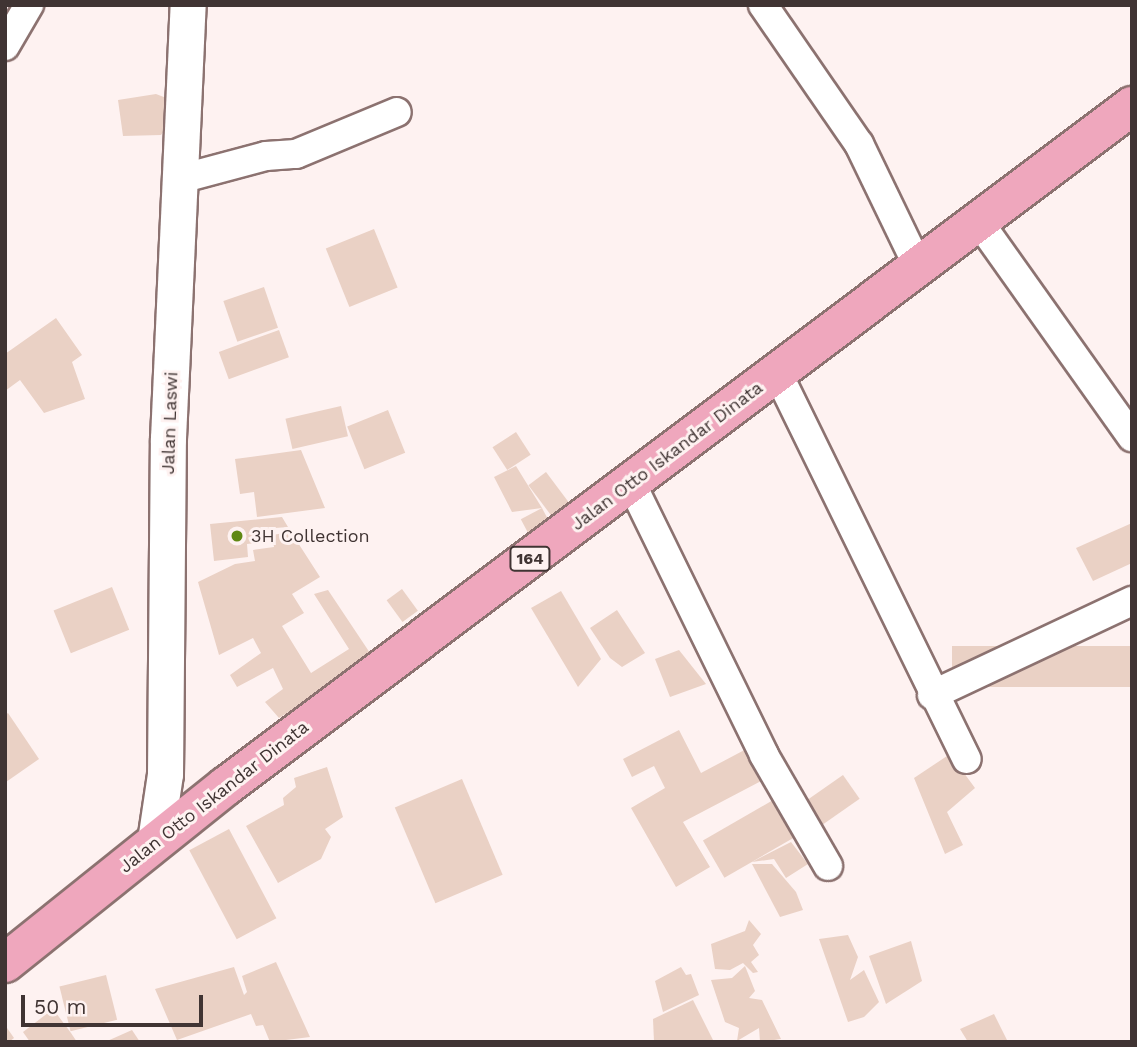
<!DOCTYPE html>
<html>
<head>
<meta charset="utf-8">
<style>
  body { margin:0 }
  #map { position:relative; width:1137px; height:1047px; overflow:hidden; background:#fef2f1; font-family:"Work Sans",sans-serif }
  div>[style] { position:absolute }
  [style*='--x'] { left:calc(var(--x)*1px); top:calc(var(--y)*1px); width:calc(var(--w)*1px); rotate:calc(var(--a)*1deg) }
  .building>* { inset:0; background:#ead1c5; transform-origin:0 0 }
  .roads { filter:drop-shadow(2px 0 #8c7270) drop-shadow(-2px 0 #8c7270) drop-shadow(0 2px #8c7270) drop-shadow(0 -2px #8c7270) }
  .minor>* { height:28px; margin:-14px; padding:0 14px; transform-origin:14px; border-radius:14px; background:#fff }
  .tertiary>* { height:35px; margin:-17.5px; padding:0 17.5px; transform-origin:17.5px; border-radius:17.5px; background:#fff }
  .primary>* { height:38px; margin:-19px; padding:0 19px; transform-origin:19px; border-radius:19px; background:#efa7bd }
  .dots>* { width:19px; height:19px; translate:-50% -50%; box-sizing:border-box; border:4px solid #fef2f1; border-radius:50% }
  span { translate:-50% -50%; white-space:nowrap; text-align:center; line-height:1.15; -webkit-text-stroke:6px #fef2f1; paint-order:stroke }
  .shield-label span { padding:2px 5px; background:#fef2f1; border:2px solid; border-radius:5px; -webkit-text-stroke-width:0 }
  .shield-label { font-size:16px; color:#403433; font-weight:700 }
  .street-label { font-size:18px; color:#403433 }
  .poi-label { font-size:18px; color:#403433 }
  .left { translate:0 -50%; text-align:left }
  .frame { position:absolute; inset:0; border:7px solid #403433; pointer-events:none }
  .scale { position:absolute; left:21px; top:995px; width:182px; height:32px; box-sizing:border-box; border:4px solid #403433; border-top:0; padding-left:9px; font-size:21px; line-height:24px; white-space:nowrap; color:#403433; -webkit-text-stroke:5px #fef2f1; paint-order:stroke }
</style>
</head>
<body>
<div id="map">
  <div class="building">
    <i style="clip-path:polygon(156px 94px,174px 101px,173px 119px,161px 135px,123px 136px,118px 100px)"></i>
    <i style="left:374px;top:229px;width:63px;height:52px;rotate:68deg"></i>
    <i style="left:264px;top:287px;width:43px;height:43px;rotate:71deg"></i>
    <i style="clip-path:polygon(56px 318px,82px 355px,72px 362px,85px 399px,44px 413px,20px 380px,5px 391px,5px 354px)"></i>
    <i style="left:279px;top:330px;width:29px;height:64px;rotate:70deg"></i>
    <i style="left:341px;top:406px;width:31px;height:57px;rotate:77deg"></i>
    <i style="left:388px;top:410px;width:46px;height:44px;rotate:68deg"></i>
    <i style="left:516px;top:432px;width:27px;height:28px;rotate:57deg"></i>
    <i style="clip-path:polygon(301px 450px,325px 508px,257px 517px,254px 492px,240px 494px,235px 459px)"></i>
    <i style="clip-path:polygon(516px 466px,524px 479px,542px 508px,512px 512px,494px 477px)"></i>
    <i style="left:546px;top:472px;width:39px;height:22px;rotate:53deg"></i>
    <i style="left:542px;top:508px;width:15px;height:24px;rotate:62deg"></i>
    <i style="clip-path:polygon(282px 517px,288px 527px,262px 529px,263px 542px,247px 544px,248px 557px,214px 561px,210px 524px)"></i>
    <i style="clip-path:polygon(1132px 523px,1132px 563px,1093px 581px,1076px 548px)"></i>
    <i style="clip-path:polygon(291px 532px,320px 577px,292px 594px,304px 613px,282px 626px,311px 673px,349px 649px,314px 594px,328px 590px,374px 659px,279px 718px,265px 702px,283px 689px,273px 668px,237px 687px,230px 675px,261px 653px,253px 638px,219px 655px,198px 582px,235px 564px,255px 561px,253px 550px,274px 547px,272px 535px)"></i>
    <i style="left:112px;top:587px;width:46px;height:63px;rotate:68deg"></i>
    <i style="left:402px;top:589px;width:27px;height:19px;rotate:54deg"></i>
    <i style="clip-path:polygon(561px 591px,601px 659px,578px 687px,531px 608px)"></i>
    <i style="clip-path:polygon(617px 610px,645px 653px,622px 667px,610px 658px,590px 628px)"></i>
    <i style="left:1132px;top:646px;width:41px;height:180px;rotate:90deg"></i>
    <i style="clip-path:polygon(679px 650px,706px 684px,670px 697px,655px 659px)"></i>
    <i style="clip-path:polygon(8px 713px,39px 759px,6px 782px,5px 715px)"></i>
    <i style="clip-path:polygon(679px 730px,701px 773px,752px 746px,769px 777px,683px 822px,710px 867px,676px 887px,631px 808px,665px 788px,654px 766px,632px 777px,623px 759px)"></i>
    <i style="clip-path:polygon(950px 754px,975px 788px,947px 812px,963px 845px,945px 854px,914px 778px)"></i>
    <i style="clip-path:polygon(327px 767px,343px 817px,325px 829px,331px 837px,321px 859px,278px 883px,246px 826px,284px 805px,283px 798px,296px 787px,294px 778px)"></i>
    <i style="left:843px;top:775px;width:29px;height:48px;rotate:55deg"></i>
    <i style="left:462px;top:779px;width:104px;height:73px;rotate:67deg"></i>
    <i style="left:780px;top:796px;width:43px;height:89px;rotate:60deg"></i>
    <i style="left:229px;top:829px;width:101px;height:45px;rotate:62deg"></i>
    <i style="clip-path:polygon(791px 842px,808px 864px,786px 878px,774px 859px,752px 862px)"></i>
    <i style="clip-path:polygon(752px 864px,772px 864px,796px 892px,803px 910px,780px 917px)"></i>
    <i style="clip-path:polygon(749px 920px,761px 934px,753px 945px,759px 955px,751px 962px,758px 972px,753px 973px,743px 963px,730px 970px,715px 969px,711px 944px,745px 931px)"></i>
    <i style="clip-path:polygon(848px 935px,858px 957px,850px 980px,864px 970px,879px 1002px,864px 1017px,848px 1022px,819px 939px)"></i>
    <i style="clip-path:polygon(911px 941px,922px 981px,886px 1004px,869px 956px)"></i>
    <i style="clip-path:polygon(276px 962px,310px 1037px,270px 1042px,263px 1025px,256px 1026px,251px 1014px,177px 1040px,155px 989px,234px 967px,244px 995px,247px 992px,242px 976px)"></i>
    <i style="clip-path:polygon(745px 966px,755px 991px,749px 998px,762px 1000px,781px 1039px,760px 1042px,759px 1028px,737px 1041px,739px 1028px,725px 1022px,711px 980px,732px 978px)"></i>
    <i style="clip-path:polygon(681px 967px,686px 975px,691px 974px,699px 995px,663px 1012px,655px 981px)"></i>
    <i style="left:106px;top:975px;width:46px;height:48px;rotate:76deg"></i>
    <i style="clip-path:polygon(693px 1000px,714px 1042px,654px 1042px,653px 1019px)"></i>
    <i style="clip-path:polygon(53px 1009px,71px 1033px,77px 1042px,30px 1042px,23px 1032px)"></i>
    <i style="clip-path:polygon(994px 1014px,1008px 1042px,968px 1042px,960px 1029px)"></i>
    <i style="clip-path:polygon(5px 1025px,14px 1038px,9px 1042px,5px 1042px)"></i>
    <i style="clip-path:polygon(132px 1030px,140px 1042px,105px 1042px)"></i>
  </div>
  <div class="roads">
    <div class="minor">
      <i style="--x:763;--y:5;--w:169;--a:55.4"></i>
      <i style="--x:859;--y:144;--w:136;--a:64.2"></i>
      <i style="--x:5;--y:46;--w:48;--a:-59.7"></i>
      <i style="--x:180;--y:179;--w:89;--a:-15"></i>
      <i style="--x:266;--y:156;--w:30;--a:-4"></i>
      <i style="--x:296;--y:154;--w:109;--a:-22.6"></i>
      <i style="--x:979;--y:222;--w:264;--a:54.6"></i>
      <i style="--x:777;--y:372;--w:431;--a:63.9"></i>
      <i style="--x:631;--y:483;--w:303;--a:63.9"></i>
      <i style="--x:764;--y:755;--w:128;--a:60"></i>
      <i style="--x:932;--y:695;--w:221;--a:-25.2"></i>
    </div>
    <div class="tertiary">
      <i style="--x:155;--y:841;--w:68;--a:-81.5"></i>
      <i style="--x:165;--y:774;--w:336;--a:-89.5"></i>
      <i style="--x:168;--y:438;--w:433;--a:-87.4"></i>
    </div>
    <div class="primary">
      <i style="--x:5;--y:963;--w:283;--a:-38.7"></i>
      <i style="--x:226;--y:786;--w:1133;--a:-36.89"></i>
    </div>
  </div>
  <div class="dots">
    <i style="left:237px;top:536px;background:#608813"></i>
  </div>
  <div class="shield-label">
    <span style="left:530px;top:559px">164</span>
  </div>
  <div class="street-label">
    <span style="left:170px;top:423px;rotate:-88deg">Jalan Laswi</span>
    <span style="left:667px;top:456px;rotate:-37deg">Jalan Otto Iskandar Dinata</span>
    <span style="left:214px;top:797px;rotate:-38deg">Jalan Otto Iskandar Dinata</span>
  </div>
  <div class="poi-label">
    <span class="left" style="left:251px;top:536px">3H Collection</span>
  </div>
  <div class="frame"></div>
  <div class="scale">50 m</div>
</div>
</body>
</html>
